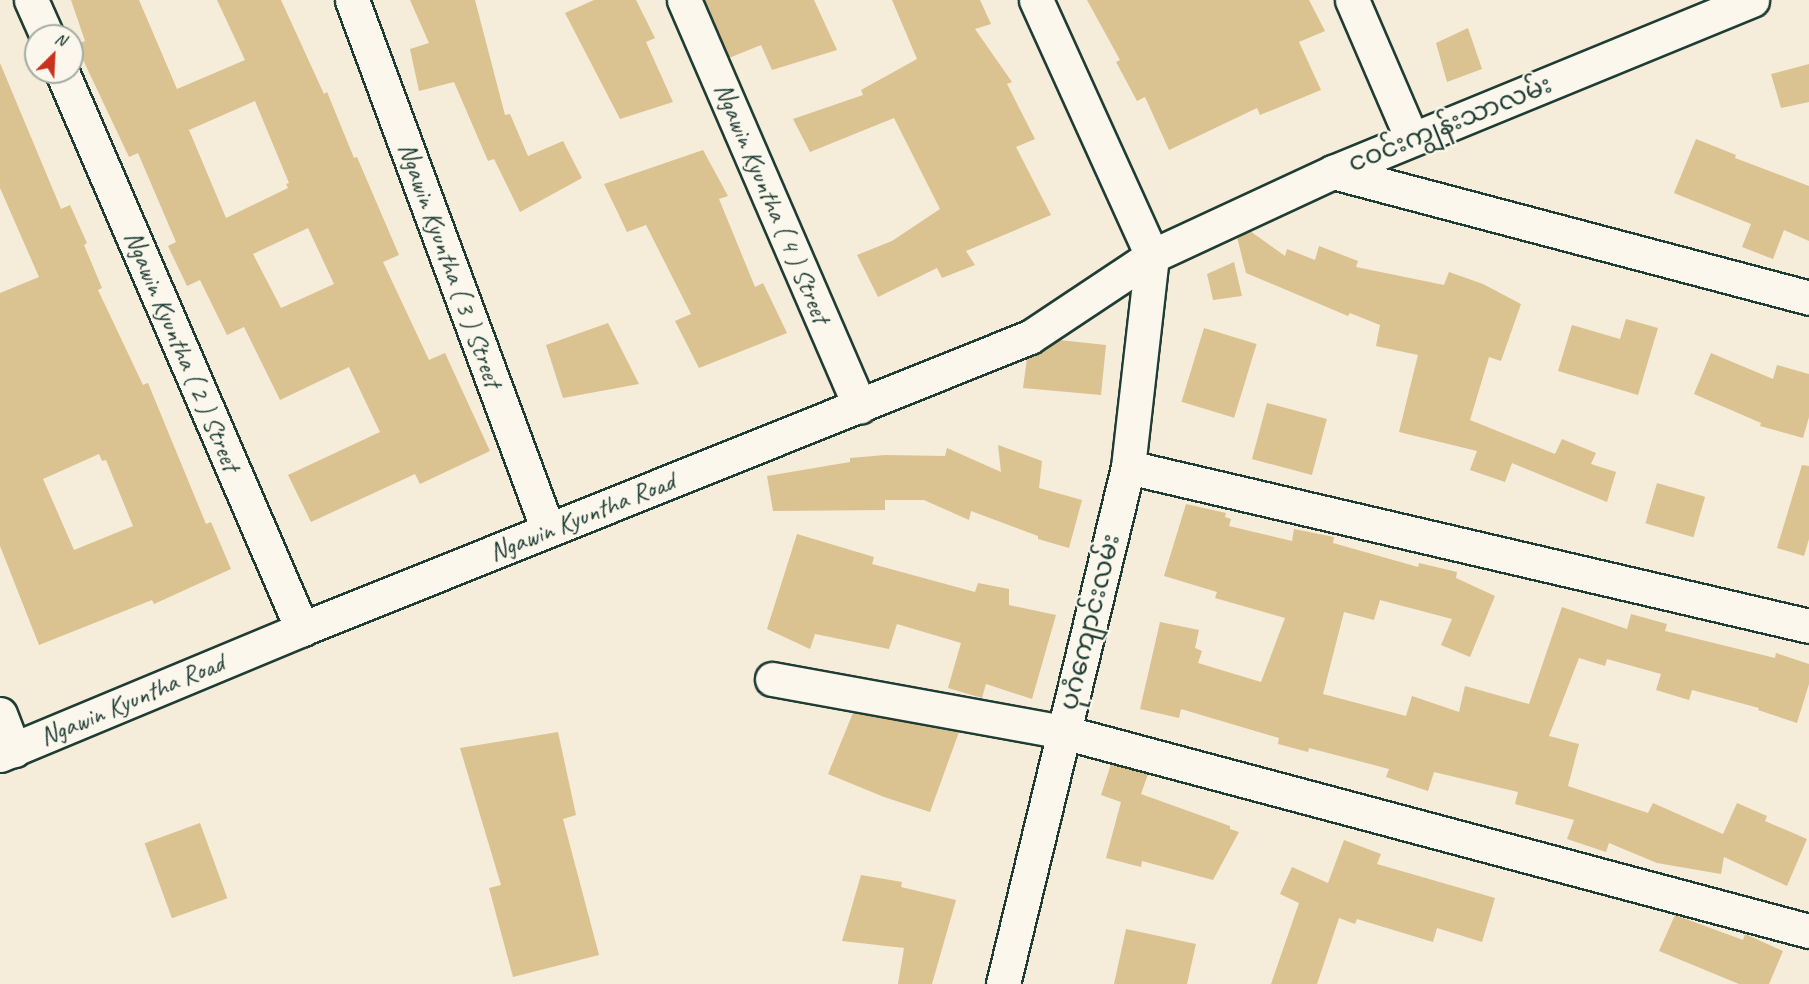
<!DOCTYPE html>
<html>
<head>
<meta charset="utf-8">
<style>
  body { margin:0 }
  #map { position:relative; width:1809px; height:984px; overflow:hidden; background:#f5ecda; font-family:Caveat,"Noto Sans Myanmar",sans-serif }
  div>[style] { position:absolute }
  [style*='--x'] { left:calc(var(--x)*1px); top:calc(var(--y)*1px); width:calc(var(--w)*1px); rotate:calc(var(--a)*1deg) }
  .building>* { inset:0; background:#dbc291; transform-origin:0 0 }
  .roads { filter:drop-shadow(2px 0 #1f3d34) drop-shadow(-2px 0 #1f3d34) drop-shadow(0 2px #1f3d34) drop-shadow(0 -2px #1f3d34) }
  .minor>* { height:33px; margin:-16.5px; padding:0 16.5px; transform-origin:16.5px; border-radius:16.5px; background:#fbf7ec }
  span { translate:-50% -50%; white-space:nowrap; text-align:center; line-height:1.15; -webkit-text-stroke:4.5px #fbf7ec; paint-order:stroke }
  .street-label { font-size:26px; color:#1f3d34 }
  .north { position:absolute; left:24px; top:24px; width:60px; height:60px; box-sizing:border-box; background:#fbf7ec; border:2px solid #a3ada2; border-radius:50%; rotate:24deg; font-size:16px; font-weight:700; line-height:24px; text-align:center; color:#1f3d34 }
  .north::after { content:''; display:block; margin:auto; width:21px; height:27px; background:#c8321e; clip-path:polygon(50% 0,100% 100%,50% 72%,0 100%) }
</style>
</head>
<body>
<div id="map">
  <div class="building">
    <i style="clip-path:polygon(evenodd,71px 0,139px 0,177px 89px,245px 60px,217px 0,281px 0,324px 94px,327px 92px,354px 158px,357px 157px,399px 255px,383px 262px,429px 360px,445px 353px,490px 451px,420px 484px,415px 474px,311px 522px,288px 475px,380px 432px,349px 367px,280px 400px,244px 327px,227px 335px,200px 280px,187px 286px,168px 246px,176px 242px,138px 153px,129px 157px,76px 45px,85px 41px,71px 0,255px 101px,289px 183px,286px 184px,288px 188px,226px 218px,189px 130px,255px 101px,71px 0,308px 228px,334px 284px,281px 308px,253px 254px,308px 228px)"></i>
    <i style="clip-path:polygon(410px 0,475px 0,505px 115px,510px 114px,528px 156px,563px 141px,582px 178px,520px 212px,494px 159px,488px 161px,454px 82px,419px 91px,410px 49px,429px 43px)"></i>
    <i style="clip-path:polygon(594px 0,636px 0,655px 38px,646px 42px,673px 102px,620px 119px,565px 13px)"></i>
    <i style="clip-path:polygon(704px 0,814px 0,837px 50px,772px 70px,761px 45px,729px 58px)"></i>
    <i style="clip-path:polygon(892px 0,980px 0,991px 24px,975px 29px,1012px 82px,1007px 84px,1035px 139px,1016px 147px,1051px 215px,966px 251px,975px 265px,942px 278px,937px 268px,878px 297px,857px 255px,892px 241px,940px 209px,894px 118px,810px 152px,793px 119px,863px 95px,861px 90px,917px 59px)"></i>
    <i style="clip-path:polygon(1087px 0,1309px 0,1325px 31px,1299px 42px,1321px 90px,1260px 115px,1257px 108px,1169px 150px,1145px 97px,1137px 101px,1116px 62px,1120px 60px)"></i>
    <i style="clip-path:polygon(1468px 28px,1482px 69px,1447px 82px,1436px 43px)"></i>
    <i style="clip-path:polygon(evenodd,0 63px,61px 209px,70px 205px,87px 243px,84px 245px,102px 288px,98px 290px,143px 385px,148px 383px,206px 524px,211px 522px,231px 569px,154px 604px,152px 600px,39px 645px,0 546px,0 293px,39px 277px,0 188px,0 63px,99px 454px,102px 461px,106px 460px,133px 526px,74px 550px,43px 479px,99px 454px)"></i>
    <i style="clip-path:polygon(1809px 64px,1809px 102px,1781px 108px,1771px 74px)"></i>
    <i style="clip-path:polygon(1696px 139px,1736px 155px,1735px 158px,1809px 186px,1809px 241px,1784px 230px,1773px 259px,1742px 247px,1751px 224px,1674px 193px)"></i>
    <i style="clip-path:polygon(703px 150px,728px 196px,719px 199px,755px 287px,763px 283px,787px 333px,699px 368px,675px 321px,691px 314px,646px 225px,627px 232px,604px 184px)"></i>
    <i style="clip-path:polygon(1250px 231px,1285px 256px,1287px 249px,1315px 260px,1319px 246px,1358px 261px,1356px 267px,1444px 285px,1449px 272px,1483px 284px,1521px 304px,1501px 361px,1489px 357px,1470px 420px,1555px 454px,1562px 439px,1596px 453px,1591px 464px,1616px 472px,1607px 502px,1512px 463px,1505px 482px,1470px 470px,1477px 451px,1399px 432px,1418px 355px,1376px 346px,1380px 325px,1350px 313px,1348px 316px,1246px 273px,1237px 237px)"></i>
    <i style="clip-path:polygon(1234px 262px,1242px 296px,1213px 300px,1207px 274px)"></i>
    <i style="clip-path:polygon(1626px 319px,1658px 328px,1638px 395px,1558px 371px,1572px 325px,1620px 339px)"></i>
    <i style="clip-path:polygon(608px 323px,639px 384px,563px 398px,546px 345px)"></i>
    <i style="left:1204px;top:328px;width:55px;height:77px;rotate:17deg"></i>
    <i style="clip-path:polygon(1059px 340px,1106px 345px,1101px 395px,1023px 388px,1027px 358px)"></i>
    <i style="clip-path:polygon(1711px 353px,1773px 379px,1777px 365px,1809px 374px,1809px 417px,1803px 438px,1760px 426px,1761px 423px,1694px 394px)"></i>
    <i style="left:1267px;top:403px;width:62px;height:58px;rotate:15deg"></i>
    <i style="clip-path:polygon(998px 445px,1042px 461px,1039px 488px,1082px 500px,1069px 548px,1038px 539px,1038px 536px,971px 511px,969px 520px,924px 500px,885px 500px,885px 510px,773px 511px,767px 476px,850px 462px,850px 458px,885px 455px,945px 456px,947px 448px,1001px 472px)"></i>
    <i style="clip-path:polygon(1802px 465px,1809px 466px,1809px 539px,1804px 556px,1777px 548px)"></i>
    <i style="left:1657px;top:483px;width:50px;height:42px;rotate:16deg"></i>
    <i style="clip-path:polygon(1186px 504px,1226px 513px,1225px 517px,1231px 519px,1229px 526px,1292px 541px,1294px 529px,1334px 537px,1333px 543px,1418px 567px,1419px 563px,1457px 572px,1456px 578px,1495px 596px,1470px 657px,1441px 645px,1452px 619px,1380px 600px,1374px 620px,1344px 612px,1323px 694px,1406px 716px,1412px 696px,1459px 712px,1465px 686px,1529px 704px,1562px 607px,1627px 629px,1631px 614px,1667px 624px,1665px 631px,1775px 658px,1776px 653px,1809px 664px,1809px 684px,1797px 723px,1758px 710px,1759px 708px,1692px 690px,1689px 700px,1656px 690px,1661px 674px,1607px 659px,1605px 666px,1579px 658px,1549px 736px,1579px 744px,1568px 786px,1648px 813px,1653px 803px,1723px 834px,1737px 803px,1767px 816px,1765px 821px,1807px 839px,1787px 886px,1724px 857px,1721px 874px,1657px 863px,1609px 843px,1606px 852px,1567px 839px,1574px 820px,1515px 804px,1518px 792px,1434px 772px,1428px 791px,1386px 777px,1389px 769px,1309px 748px,1308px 752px,1278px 744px,1279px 738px,1181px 709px,1179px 718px,1140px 709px,1160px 622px,1199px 630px,1195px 648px,1202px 651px,1198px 663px,1261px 682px,1285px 618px,1215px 598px,1217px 592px,1164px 576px)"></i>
    <i style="clip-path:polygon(797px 534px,874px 557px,872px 564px,975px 592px,978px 583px,1009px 589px,1009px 605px,1056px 615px,1032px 699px,986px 684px,982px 698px,948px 688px,961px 643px,897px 624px,889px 649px,815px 634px,810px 649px,767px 629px)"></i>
    <i style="clip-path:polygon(853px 713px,959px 732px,930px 812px,884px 797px,828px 774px)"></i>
    <i style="clip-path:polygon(558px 732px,576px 815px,563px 819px,599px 955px,513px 977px,489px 888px,501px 885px,460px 748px)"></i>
    <i style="clip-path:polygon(1111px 764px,1148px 774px,1141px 794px,1230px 826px,1230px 829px,1239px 832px,1213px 880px,1142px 861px,1141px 867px,1106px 858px,1121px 802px,1101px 795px)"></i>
    <i style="left:200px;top:823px;width:80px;height:59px;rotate:70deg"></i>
    <i style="clip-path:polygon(1344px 840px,1381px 854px,1377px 864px,1495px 898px,1482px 942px,1437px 928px,1433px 942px,1357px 919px,1355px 924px,1339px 918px,1317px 984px,1271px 984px,1299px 903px,1280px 894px,1292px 867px,1328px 883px)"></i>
    <i style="clip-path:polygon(861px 875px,902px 882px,901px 887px,956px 900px,932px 984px,898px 984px,904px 948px,842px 941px)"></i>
    <i style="clip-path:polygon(1675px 915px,1743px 940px,1745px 934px,1783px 951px,1769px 984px,1739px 984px,1659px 951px)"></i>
    <i style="clip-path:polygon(1126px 929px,1196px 944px,1187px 984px,1114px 984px)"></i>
  </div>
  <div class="roads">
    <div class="minor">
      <i style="--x:31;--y:0;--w:39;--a:66"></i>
      <i style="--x:352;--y:0;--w:565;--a:69.71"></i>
      <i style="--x:684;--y:0;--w:443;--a:66.6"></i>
      <i style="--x:1036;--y:0;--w:281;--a:65.6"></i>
      <i style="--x:1352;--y:0;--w:151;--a:66.7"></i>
      <i style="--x:62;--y:72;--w:607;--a:66.69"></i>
      <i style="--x:1333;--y:172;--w:492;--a:14.8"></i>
      <i style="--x:1128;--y:467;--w:699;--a:13.14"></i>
      <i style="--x:772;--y:679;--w:296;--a:10.3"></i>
      <i style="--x:1063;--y:732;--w:772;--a:14.94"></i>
      <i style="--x:0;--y:714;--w:39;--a:69"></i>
      <i style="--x:0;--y:755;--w:327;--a:-22.6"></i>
      <i style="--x:302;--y:629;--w:784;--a:-21.86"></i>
      <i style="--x:1030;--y:337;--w:146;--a:-33.6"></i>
      <i style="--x:1152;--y:256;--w:200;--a:-24.9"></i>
      <i style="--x:1333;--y:172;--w:453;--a:-22.3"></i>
      <i style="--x:1003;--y:984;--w:532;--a:-76.41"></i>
      <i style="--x:1128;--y:467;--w:212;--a:-83.5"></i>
    </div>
  </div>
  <div class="street-label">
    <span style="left:1450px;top:124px;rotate:-22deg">ငဝင်းကျွန်းသာလမ်း</span>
    <span style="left:772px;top:203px;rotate:67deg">Ngawin Kyuntha ( 4 ) Street</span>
    <span style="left:450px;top:265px;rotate:70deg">Ngawin Kyuntha ( 3 ) Street</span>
    <span style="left:182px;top:351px;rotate:67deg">Ngawin Kyuntha ( 2 ) Street</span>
    <span style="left:582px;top:517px;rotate:-22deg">Ngawin Kyuntha Road</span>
    <span style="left:1090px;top:622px;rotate:-76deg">ပုဂံကျောင်းလမ်း</span>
    <span style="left:132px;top:700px;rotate:-23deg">Ngawin Kyuntha Road</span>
  </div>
  <div class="north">N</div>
</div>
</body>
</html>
